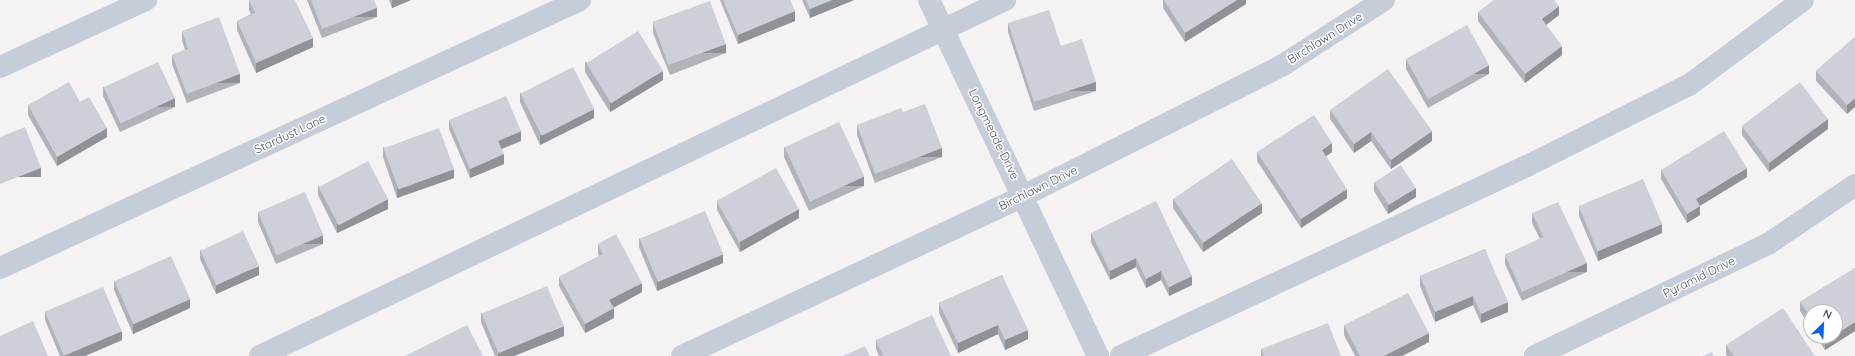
<!DOCTYPE html>
<html>
<head>
<meta charset="utf-8">
<style>
  body { margin:0 }
  #map { position:relative; width:1855px; height:356px; overflow:hidden; background:#f4f2f2; font-family:Quicksand,sans-serif }
  div>[style] { position:absolute }
  [style*='--x'] { left:calc(var(--x)*1px); top:calc(var(--y)*1px); width:calc(var(--w)*1px); rotate:calc(var(--a)*1deg) }
  .minor>* { height:22px; margin:-11px; padding:0 11px; transform-origin:11px; border-radius:11px; background:#c4cdd8 }
  .wall>* { inset:0; background:#b0b3ba }
  .shaded-wall>* { inset:0; background:#909297; transform-origin:0 0 }
  .building>* { inset:0; background:#cdd0d8; transform-origin:0 0 }
  span { translate:-50% -50%; white-space:nowrap; text-align:center; line-height:1.15; -webkit-text-stroke:3px #fff; paint-order:stroke }
  .street-label { font-size:12px; color:#475462 }
  .north { position:absolute; left:1803px; top:304px; width:40px; height:40px; box-sizing:border-box; background:#fff; border:1px solid #b5bbc0; border-radius:50%; rotate:24deg; font-size:11px; font-weight:700; line-height:16px; text-align:center; color:#475462 }
  .north::after { content:''; display:block; margin:auto; width:14px; height:18px; background:#0563fb; clip-path:polygon(50% 0,100% 100%,50% 72%,0 100%) }
</style>
</head>
<body>
<div id="map">
  <div class="minor">
    <i style="--x:929;--y:0;--w:394;--a:64.6"></i>
    <i style="--x:0;--y:67;--w:161;--a:-24.7"></i>
    <i style="--x:0;--y:268;--w:639;--a:-24.8"></i>
    <i style="--x:260;--y:356;--w:826;--a:-25.54"></i>
    <i style="--x:682;--y:356;--w:377;--a:-25.1"></i>
    <i style="--x:1023;--y:196;--w:291;--a:-26.7"></i>
    <i style="--x:1283;--y:65;--w:120;--a:-32.8"></i>
    <i style="--x:1121;--y:356;--w:448;--a:-25.1"></i>
    <i style="--x:1527;--y:166;--w:181;--a:-26.6"></i>
    <i style="--x:1689;--y:85;--w:142;--a:-36.7"></i>
    <i style="--x:1535;--y:356;--w:259;--a:-25.7"></i>
    <i style="--x:1768;--y:244;--w:105;--a:-34.1"></i>
  </div>
  <div class="wall">
    <i style="clip-path:polygon(249px 0,313px 47px,256px 73px,237px 30px,237px 21px,251px 14px,249px 10px)"></i>
    <i style="clip-path:polygon(307px 0,374px 0,377px 17px,322px 38px)"></i>
    <i style="clip-path:polygon(389px 0,411px 0,392px 8px)"></i>
    <i style="clip-path:polygon(720px 0,790px 0,795px 21px,738px 44px)"></i>
    <i style="clip-path:polygon(802px 0,854px 0,810px 18px)"></i>
    <i style="clip-path:polygon(1163px 0,1246px 0,1246px 4px,1185px 42px,1163px 8px)"></i>
    <i style="clip-path:polygon(1478px 12px,1559px 15px,1546px 25px,1562px 55px,1525px 83px,1478px 21px)"></i>
    <i style="clip-path:polygon(653px 23px,726px 53px,670px 75px,653px 33px)"></i>
    <i style="clip-path:polygon(1008px 23px,1061px 46px,1096px 91px,1034px 111px,1008px 32px)"></i>
    <i style="clip-path:polygon(182px 31px,240px 83px,187px 103px,172px 64px,172px 55px,185px 50px,182px 40px)"></i>
    <i style="clip-path:polygon(1855px 37px,1847px 114px,1816px 81px,1816px 71px)"></i>
    <i style="clip-path:polygon(1406px 60px,1489px 74px,1428px 108px,1406px 69px)"></i>
    <i style="clip-path:polygon(585px 62px,663px 80px,610px 112px,585px 72px)"></i>
    <i style="clip-path:polygon(103px 87px,175px 107px,120px 132px,103px 96px)"></i>
    <i style="clip-path:polygon(520px 93px,594px 118px,540px 145px,520px 102px)"></i>
    <i style="clip-path:polygon(28px 105px,107px 137px,57px 166px,28px 115px)"></i>
    <i style="clip-path:polygon(1330px 110px,1432px 141px,1391px 169px,1371px 141px,1354px 153px,1330px 119px)"></i>
    <i style="clip-path:polygon(903px 112px,942px 157px,875px 183px,857px 135px,857px 125px)"></i>
    <i style="clip-path:polygon(449px 120px,521px 141px,502px 149px,504px 164px,470px 178px,449px 129px)"></i>
    <i style="clip-path:polygon(1742px 126px,1828px 129px,1769px 172px,1742px 135px)"></i>
    <i style="clip-path:polygon(383px 147px,454px 178px,397px 198px,383px 157px)"></i>
    <i style="clip-path:polygon(784px 147px,864px 186px,809px 211px,784px 157px)"></i>
    <i style="clip-path:polygon(1257px 152px,1332px 152px,1326px 156px,1347px 198px,1301px 228px,1257px 161px)"></i>
    <i style="clip-path:polygon(1661px 170px,1747px 177px,1700px 206px,1700px 215px,1687px 223px,1661px 179px)"></i>
    <i style="clip-path:polygon(1374px 182px,1416px 197px,1388px 214px,1374px 191px)"></i>
    <i style="clip-path:polygon(318px 186px,388px 209px,337px 233px,318px 195px)"></i>
    <i style="clip-path:polygon(1173px 199px,1262px 213px,1203px 252px,1173px 208px)"></i>
    <i style="clip-path:polygon(717px 201px,799px 218px,740px 252px,717px 210px)"></i>
    <i style="clip-path:polygon(1579px 207px,1662px 233px,1598px 261px,1579px 216px)"></i>
    <i style="clip-path:polygon(258px 212px,323px 244px,276px 264px,258px 222px)"></i>
    <i style="clip-path:polygon(1532px 213px,1587px 272px,1522px 301px,1505px 264px,1505px 255px,1540px 239px,1532px 223px)"></i>
    <i style="clip-path:polygon(1091px 233px,1192px 285px,1169px 296px,1161px 280px,1146px 288px,1136px 267px,1110px 280px,1091px 242px)"></i>
    <i style="clip-path:polygon(639px 238px,723px 263px,657px 291px,639px 247px)"></i>
    <i style="clip-path:polygon(598px 244px,642px 292px,613px 308px,614px 318px,585px 333px,559px 286px,559px 277px,599px 256px,598px 253px)"></i>
    <i style="clip-path:polygon(1485px 249px,1508px 312px,1481px 323px,1473px 305px,1435px 322px,1420px 286px,1420px 276px)"></i>
    <i style="clip-path:polygon(200px 250px,259px 275px,216px 294px,200px 259px)"></i>
    <i style="clip-path:polygon(1855px 268px,1855px 331px,1825px 350px,1816px 336px,1835px 336px,1835px 312px,1811px 312px,1811px 328px,1800px 311px,1800px 302px)"></i>
    <i style="clip-path:polygon(1002px 275px,1028px 339px,1005px 350px,998px 334px,958px 353px,939px 313px,939px 303px)"></i>
    <i style="clip-path:polygon(114px 281px,190px 308px,133px 334px,114px 290px)"></i>
    <i style="clip-path:polygon(45px 311px,122px 340px,85px 356px,60px 356px,45px 320px)"></i>
    <i style="clip-path:polygon(481px 313px,564px 336px,514px 356px,495px 356px,481px 322px)"></i>
    <i style="clip-path:polygon(1344px 325px,1429px 342px,1402px 356px,1355px 356px,1344px 335px)"></i>
    <i style="clip-path:polygon(876px 340px,951px 356px,879px 356px,876px 349px)"></i>
    <i style="clip-path:polygon(1726px 345px,1815px 356px,1727px 356px,1726px 354px)"></i>
    <i style="clip-path:polygon(1261px 349px,1341px 356px,1261px 356px)"></i>
  </div>
  <div class="shaded-wall">
    <i style="clip-path:polygon(392px 0,411px 0,392px 8px)"></i>
    <i style="clip-path:polygon(832px 0,854px 0,810px 18px,810px 9px)"></i>
    <i style="clip-path:polygon(1237px 0,1246px 0,1246px 4px,1185px 42px,1185px 33px)"></i>
    <i style="clip-path:polygon(1559px 6px,1559px 15px,1542px 28px,1542px 19px)"></i>
    <i style="left:377px;top:8px;width:9px;height:59px;rotate:90deg"></i>
    <i style="clip-path:polygon(795px 11px,795px 21px,738px 44px,738px 35px)"></i>
    <i style="clip-path:polygon(313px 38px,313px 47px,256px 73px,256px 63px)"></i>
    <i style="left:726px;top:44px;width:9px;height:60px;rotate:90deg"></i>
    <i style="clip-path:polygon(1562px 46px,1562px 55px,1525px 83px,1525px 74px)"></i>
    <i style="left:1489px;top:65px;width:9px;height:70px;rotate:90deg"></i>
    <i style="clip-path:polygon(663px 71px,663px 80px,610px 112px,610px 102px)"></i>
    <i style="left:240px;top:74px;width:9px;height:57px;rotate:90deg"></i>
    <i style="left:1096px;top:82px;width:9px;height:65px;rotate:90deg"></i>
    <i style="left:175px;top:98px;width:9px;height:60px;rotate:90deg"></i>
    <i style="clip-path:polygon(1855px 98px,1855px 107px,1847px 114px,1847px 105px)"></i>
    <i style="clip-path:polygon(594px 109px,594px 118px,540px 145px,540px 135px)"></i>
    <i style="clip-path:polygon(1828px 119px,1828px 129px,1769px 172px,1769px 163px)"></i>
    <i style="clip-path:polygon(107px 128px,107px 137px,57px 166px,57px 157px)"></i>
    <i style="clip-path:polygon(521px 131px,521px 141px,498px 150px,498px 141px)"></i>
    <i style="clip-path:polygon(1432px 131px,1432px 141px,1391px 169px,1391px 160px)"></i>
    <i style="clip-path:polygon(1371px 132px,1371px 141px,1354px 153px,1354px 144px)"></i>
    <i style="clip-path:polygon(1332px 143px,1332px 152px,1322px 159px,1322px 150px)"></i>
    <i style="left:942px;top:148px;width:9px;height:72px;rotate:90deg"></i>
    <i style="clip-path:polygon(504px 154px,504px 164px,470px 178px,470px 169px)"></i>
    <i style="left:41px;top:168px;width:9px;height:44px;rotate:90deg"></i>
    <i style="clip-path:polygon(1747px 168px,1747px 177px,1696px 208px,1696px 199px)"></i>
    <i style="clip-path:polygon(454px 169px,454px 178px,397px 198px,397px 188px)"></i>
    <i style="left:864px;top:176px;width:10px;height:60px;rotate:90deg"></i>
    <i style="clip-path:polygon(1416px 188px,1416px 197px,1388px 214px,1388px 205px)"></i>
    <i style="clip-path:polygon(1347px 189px,1347px 198px,1301px 228px,1301px 219px)"></i>
    <i style="clip-path:polygon(388px 199px,388px 209px,337px 233px,337px 224px)"></i>
    <i style="clip-path:polygon(1262px 203px,1262px 213px,1203px 252px,1203px 243px)"></i>
    <i style="clip-path:polygon(1700px 206px,1700px 215px,1687px 223px,1687px 214px)"></i>
    <i style="clip-path:polygon(799px 209px,799px 218px,740px 252px,740px 242px)"></i>
    <i style="clip-path:polygon(1662px 224px,1662px 233px,1598px 261px,1598px 251px)"></i>
    <i style="left:323px;top:235px;width:9px;height:51px;rotate:90deg"></i>
    <i style="clip-path:polygon(723px 254px,723px 263px,657px 291px,657px 281px)"></i>
    <i style="clip-path:polygon(1136px 258px,1136px 267px,1110px 280px,1110px 271px)"></i>
    <i style="left:1587px;top:263px;width:9px;height:71px;rotate:90deg"></i>
    <i style="clip-path:polygon(259px 266px,259px 275px,216px 294px,216px 285px)"></i>
    <i style="clip-path:polygon(1161px 271px,1161px 280px,1146px 288px,1146px 279px)"></i>
    <i style="clip-path:polygon(1192px 276px,1192px 285px,1169px 296px,1169px 287px)"></i>
    <i style="clip-path:polygon(642px 283px,642px 292px,609px 310px,609px 300px)"></i>
    <i style="clip-path:polygon(1473px 296px,1473px 305px,1435px 322px,1435px 312px)"></i>
    <i style="clip-path:polygon(190px 299px,190px 308px,133px 334px,133px 324px)"></i>
    <i style="clip-path:polygon(1508px 302px,1508px 312px,1481px 323px,1481px 314px)"></i>
    <i style="clip-path:polygon(614px 308px,614px 318px,585px 333px,585px 324px)"></i>
    <i style="clip-path:polygon(1855px 322px,1855px 331px,1825px 350px,1825px 341px,1833px 336px,1835px 336px,1835px 335px)"></i>
    <i style="clip-path:polygon(998px 325px,998px 334px,958px 353px,958px 343px)"></i>
    <i style="clip-path:polygon(564px 326px,564px 336px,514px 356px,498px 356px,498px 353px)"></i>
    <i style="clip-path:polygon(1028px 330px,1028px 339px,1005px 350px,1005px 340px)"></i>
    <i style="clip-path:polygon(122px 331px,122px 340px,85px 356px,64px 356px)"></i>
    <i style="clip-path:polygon(1429px 333px,1429px 342px,1402px 356px,1384px 356px)"></i>
  </div>
  <div class="building">
    <i style="clip-path:polygon(249px 0,295px 0,313px 38px,256px 63px,237px 21px,255px 13px)"></i>
    <i style="clip-path:polygon(311px 0,374px 0,377px 8px,322px 29px)"></i>
    <i style="clip-path:polygon(723px 0,790px 0,795px 11px,738px 35px)"></i>
    <i style="clip-path:polygon(806px 0,832px 0,810px 9px)"></i>
    <i style="clip-path:polygon(1164px 0,1237px 0,1185px 33px)"></i>
    <i style="clip-path:polygon(1494px 0,1554px 0,1559px 6px,1542px 19px,1562px 46px,1525px 74px,1478px 12px)"></i>
    <i style="left:710px;top:1px;width:46px;height:61px;rotate:70deg"></i>
    <i style="clip-path:polygon(1049px 10px,1061px 46px,1082px 39px,1096px 82px,1034px 102px,1008px 23px)"></i>
    <i style="clip-path:polygon(219px 17px,240px 74px,187px 94px,172px 55px,188px 49px,182px 31px)"></i>
    <i style="left:1467px;top:25px;width:46px;height:70px;rotate:61deg"></i>
    <i style="left:638px;top:31px;width:47px;height:61px;rotate:58deg"></i>
    <i style="clip-path:polygon(1855px 37px,1855px 98px,1847px 105px,1816px 71px)"></i>
    <i style="left:158px;top:62px;width:40px;height:60px;rotate:65deg"></i>
    <i style="left:573px;top:67px;width:47px;height:59px;rotate:63deg"></i>
    <i style="clip-path:polygon(1388px 69px,1432px 131px,1391px 160px,1371px 132px,1354px 144px,1330px 110px)"></i>
    <i style="clip-path:polygon(69px 82px,80px 102px,89px 97px,107px 128px,57px 157px,28px 105px)"></i>
    <i style="left:1800px;top:82px;width:46px;height:73px;rotate:53deg"></i>
    <i style="clip-path:polygon(506px 96px,521px 131px,498px 141px,504px 154px,470px 169px,449px 120px)"></i>
    <i style="clip-path:polygon(925px 104px,942px 148px,875px 174px,857px 125px,901px 108px,903px 112px)"></i>
    <i style="clip-path:polygon(1314px 115px,1332px 143px,1322px 150px,1347px 189px,1301px 219px,1257px 152px)"></i>
    <i style="left:839px;top:122px;width:60px;height:60px;rotate:65deg"></i>
    <i style="clip-path:polygon(25px 127px,41px 168px,0 184px,0 137px)"></i>
    <i style="left:439px;top:128px;width:44px;height:59px;rotate:70deg"></i>
    <i style="clip-path:polygon(1724px 131px,1747px 168px,1696px 199px,1700px 206px,1687px 214px,1661px 170px)"></i>
    <i style="left:1232px;top:159px;width:53px;height:71px;rotate:56deg"></i>
    <i style="left:368px;top:161px;width:43px;height:56px;rotate:62deg"></i>
    <i style="left:1401px;top:165px;width:27px;height:32px;rotate:57deg"></i>
    <i style="left:776px;top:168px;width:47px;height:68px;rotate:61deg"></i>
    <i style="left:1643px;top:179px;width:49px;height:70px;rotate:67deg"></i>
    <i style="left:305px;top:192px;width:47px;height:51px;rotate:67deg"></i>
    <i style="clip-path:polygon(1156px 201px,1192px 276px,1169px 287px,1161px 271px,1146px 279px,1136px 258px,1110px 271px,1091px 233px)"></i>
    <i style="clip-path:polygon(1558px 202px,1587px 263px,1522px 292px,1505px 255px,1543px 237px,1532px 213px)"></i>
    <i style="left:705px;top:211px;width:47px;height:71px;rotate:67deg"></i>
    <i style="left:243px;top:231px;width:38px;height:47px;rotate:65deg"></i>
    <i style="clip-path:polygon(616px 234px,642px 283px,609px 300px,614px 308px,585px 324px,559px 277px,603px 254px,598px 244px)"></i>
    <i style="clip-path:polygon(1485px 249px,1508px 302px,1481px 314px,1473px 296px,1435px 312px,1420px 276px)"></i>
    <i style="left:171px;top:256px;width:47px;height:62px;rotate:66deg"></i>
    <i style="clip-path:polygon(1855px 268px,1855px 322px,1835px 335px,1835px 312px,1811px 312px,1811px 318px,1800px 302px)"></i>
    <i style="clip-path:polygon(1002px 275px,1028px 330px,1005px 340px,998px 325px,958px 343px,939px 303px)"></i>
    <i style="left:547px;top:286px;width:43px;height:71px;rotate:67deg"></i>
    <i style="left:103px;top:287px;width:48px;height:63px;rotate:67deg"></i>
    <i style="clip-path:polygon(1408px 293px,1429px 333px,1384px 356px,1360px 356px,1344px 325px)"></i>
    <i style="clip-path:polygon(1783px 308px,1815px 356px,1734px 356px,1726px 345px)"></i>
    <i style="clip-path:polygon(932px 315px,951px 356px,883px 356px,876px 340px)"></i>
    <i style="clip-path:polygon(33px 321px,48px 356px,0 356px,0 336px)"></i>
    <i style="clip-path:polygon(1328px 323px,1341px 356px,1264px 356px,1261px 349px)"></i>
    <i style="clip-path:polygon(467px 325px,483px 356px,405px 356px)"></i>
    <i style="clip-path:polygon(1822px 336px,1833px 336px,1825px 341px)"></i>
    <i style="clip-path:polygon(865px 346px,870px 356px,843px 356px)"></i>
    <i style="clip-path:polygon(1712px 352px,1714px 356px,1703px 356px)"></i>
  </div>
  <div class="street-label">
    <span style="left:1325px;top:38px;rotate:-32deg">Birchlawn Drive</span>
    <span style="left:290px;top:134px;rotate:-25deg">Stardust Lane</span>
    <span style="left:994px;top:134px;rotate:64deg">Longmeade Drive</span>
    <span style="left:1038px;top:188px;rotate:-26deg">Birchlawn Drive</span>
    <span style="left:1699px;top:277px;rotate:-26deg">Pyramid Drive</span>
  </div>
  <div class="north">N</div>
</div>
</body>
</html>
